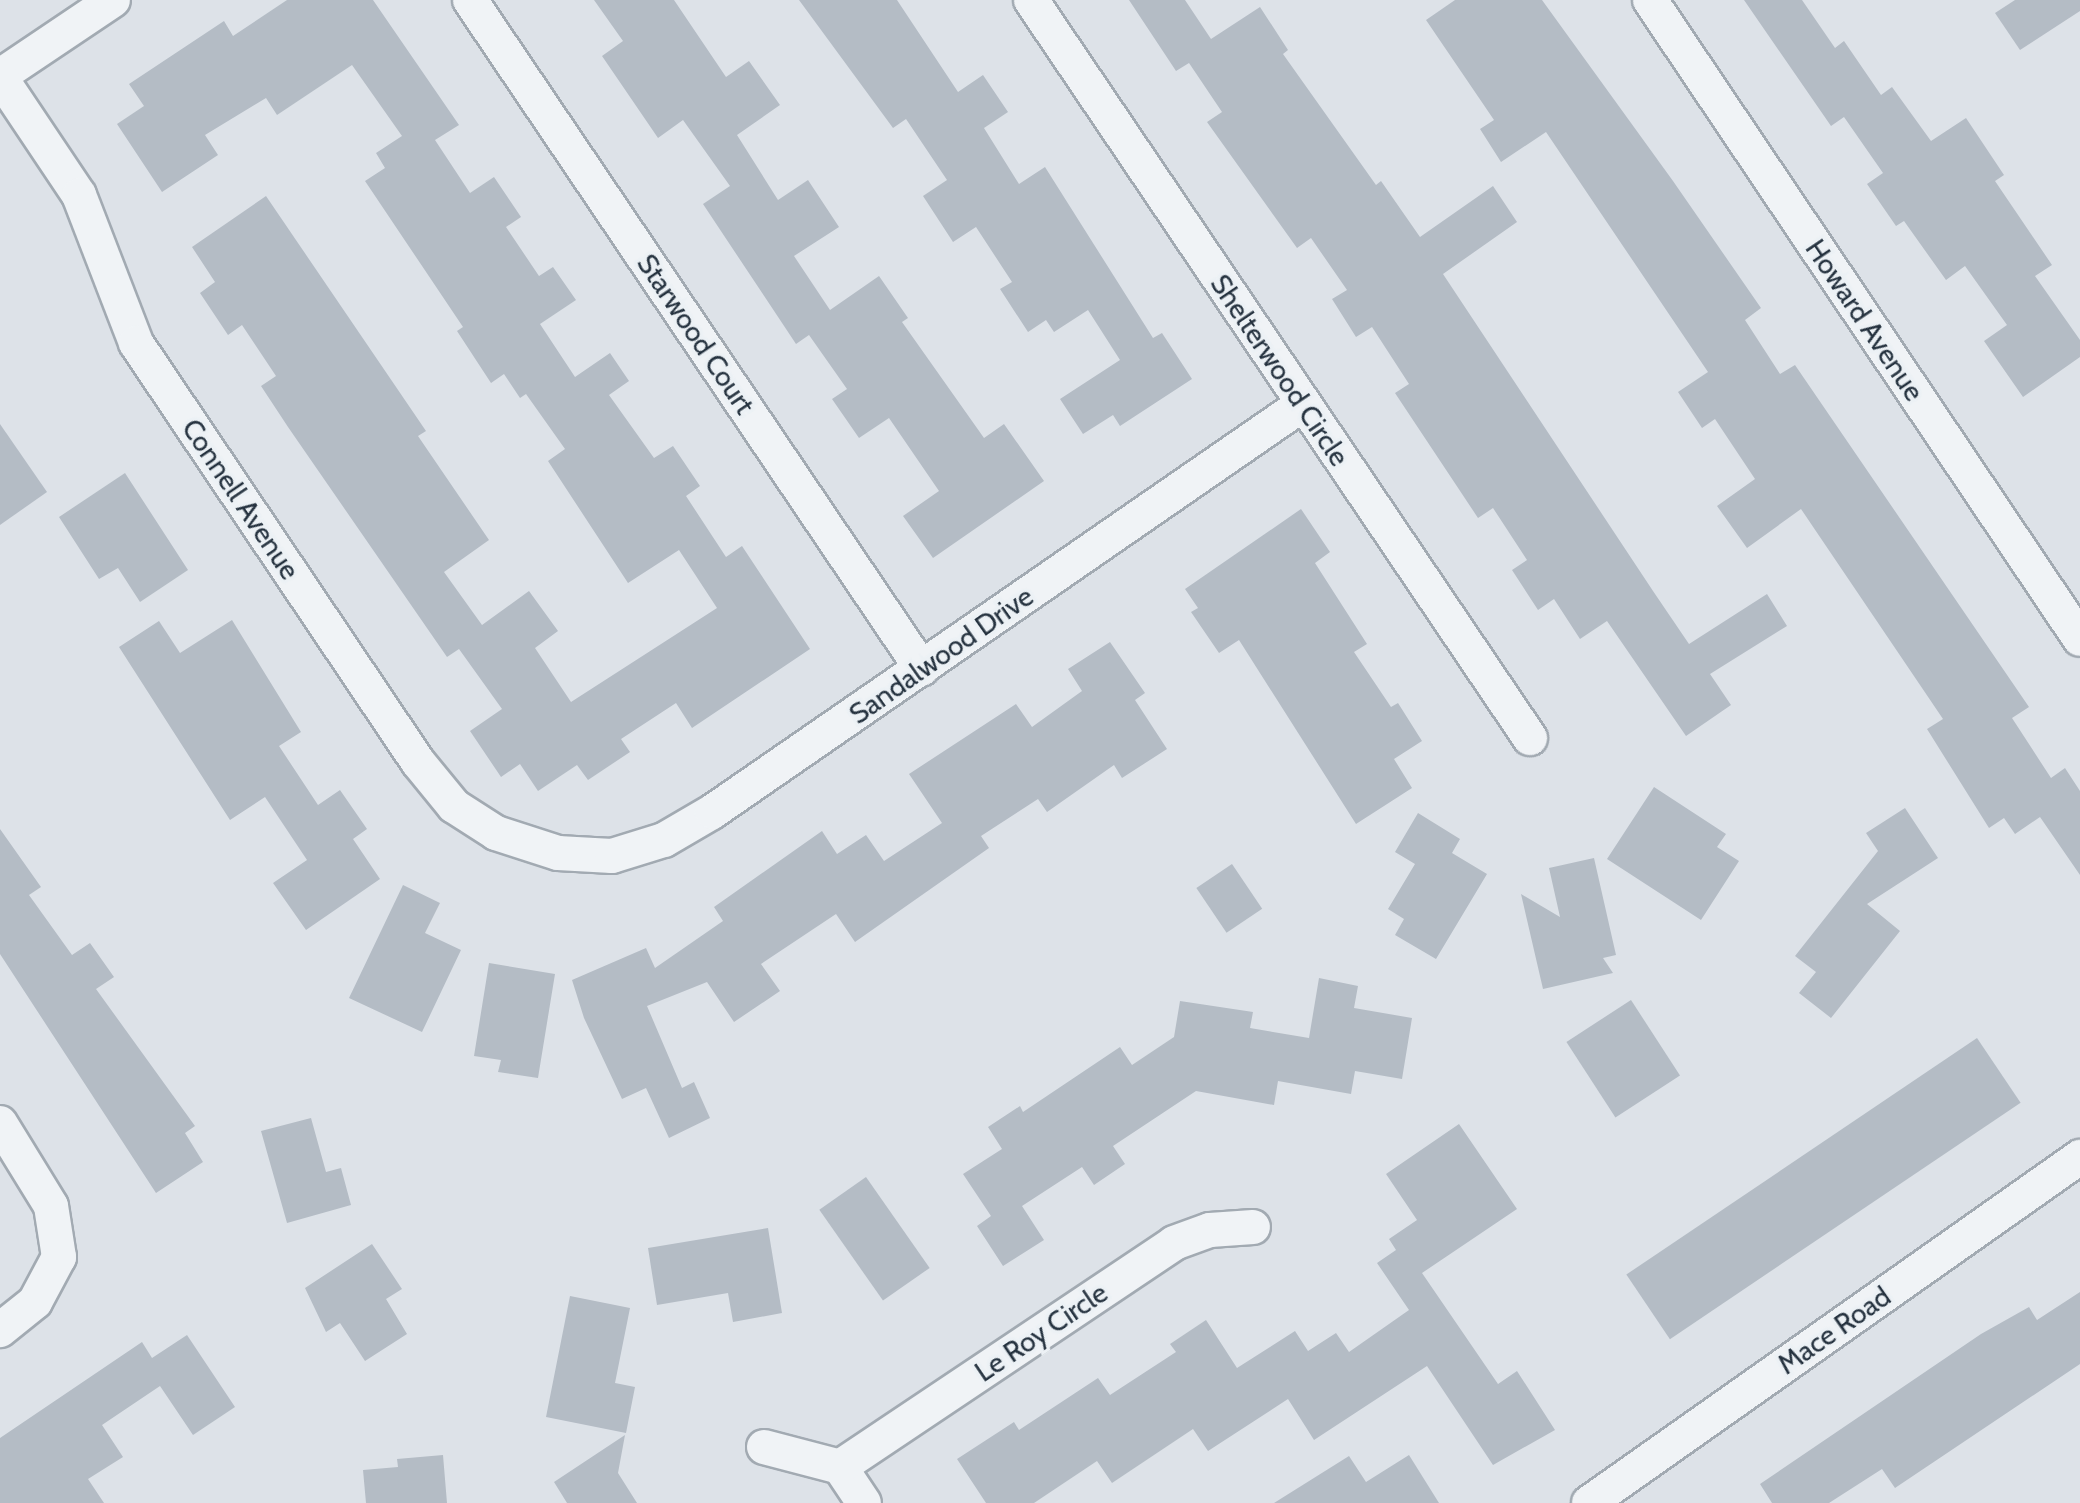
<!DOCTYPE html>
<html>
<head>
<meta charset="utf-8">
<style>
  body { margin:0 }
  #map { position:relative; width:2080px; height:1503px; overflow:hidden; background:#dde2e8; font-family:Cabin,sans-serif }
  div>[style] { position:absolute }
  [style*='--x'] { left:calc(var(--x)*1px); top:calc(var(--y)*1px); width:calc(var(--w)*1px); rotate:calc(var(--a)*1deg) }
  .building>* { inset:0; background:#b4bcc5; transform-origin:0 0 }
  .roads { filter:drop-shadow(2px 0 #a2aab2) drop-shadow(-2px 0 #a2aab2) drop-shadow(0 2px #a2aab2) drop-shadow(0 -2px #a2aab2) }
  .street>* { height:34px; margin:-17px; padding:0 17px; transform-origin:17px; border-radius:17px; background:#f0f3f6 }
  span { translate:-50% -50%; white-space:nowrap; text-align:center; line-height:1.15; -webkit-text-stroke:7px #ecf1f5; paint-order:stroke }
  .street-label { font-size:28px; color:#25323f }
</style>
</head>
<body>
<div id="map">
  <div class="building">
    <i style="clip-path:polygon(287px 0,373px 0,459px 125px,435px 140px,470px 193px,494px 177px,521px 217px,506px 227px,539px 276px,553px 267px,576px 300px,540px 324px,575px 377px,610px 353px,629px 381px,609px 395px,654px 458px,673px 446px,700px 486px,686px 496px,726px 557px,742px 546px,810px 649px,692px 728px,676px 703px,621px 739px,630px 752px,588px 780px,577px 765px,538px 791px,520px 764px,501px 777px,470px 731px,502px 709px,459px 649px,447px 657px,288px 427px,261px 386px,276px 376px,242px 325px,228px 335px,200px 293px,215px 282px,192px 247px,266px 196px,426px 431px,418px 436px,489px 540px,444px 572px,482px 625px,529px 591px,558px 631px,535px 648px,571px 702px,717px 608px,679px 550px,628px 583px,548px 461px,565px 449px,526px 394px,520px 398px,504px 374px,491px 383px,457px 331px,463px 327px,365px 181px,385px 168px,376px 153px,402px 136px,352px 65px,277px 115px,266px 98px,205px 135px,218px 155px,162px 192px,117px 124px,144px 106px,129px 84px,224px 21px,233px 36px)"></i>
    <i style="clip-path:polygon(594px 0,674px 0,726px 77px,749px 61px,780px 105px,737px 135px,778px 200px,808px 180px,839px 227px,794px 256px,830px 310px,879px 276px,908px 318px,902px 322px,984px 438px,1004px 424px,1044px 481px,933px 558px,903px 516px,939px 491px,889px 418px,859px 438px,832px 399px,847px 389px,809px 335px,796px 344px,703px 204px,730px 186px,683px 120px,658px 138px,602px 56px,623px 41px)"></i>
    <i style="clip-path:polygon(799px 0,897px 0,958px 92px,983px 75px,1008px 112px,984px 128px,1019px 184px,1045px 167px,1153px 338px,1162px 333px,1192px 379px,1120px 426px,1113px 415px,1083px 434px,1060px 399px,1120px 360px,1088px 310px,1054px 332px,1046px 320px,1028px 332px,1000px 289px,1012px 282px,976px 227px,953px 242px,923px 196px,947px 180px,906px 119px,893px 128px)"></i>
    <i style="clip-path:polygon(1129px 0,1185px 0,1211px 39px,1260px 7px,1288px 50px,1283px 54px,1376px 185px,1381px 181px,1420px 237px,1493px 186px,1517px 222px,1443px 274px,1653px 591px,1689px 644px,1767px 594px,1787px 626px,1710px 674px,1731px 705px,1686px 736px,1607px 621px,1580px 639px,1554px 599px,1538px 610px,1512px 570px,1527px 560px,1493px 508px,1478px 518px,1395px 393px,1409px 384px,1372px 327px,1356px 337px,1332px 299px,1347px 290px,1311px 238px,1297px 248px,1207px 122px,1222px 112px,1189px 63px,1176px 71px)"></i>
    <i style="clip-path:polygon(1455px 0,1542px 0,1673px 181px,1761px 308px,1745px 320px,1780px 374px,1795px 365px,2029px 707px,2012px 718px,2051px 778px,2065px 768px,2080px 791px,2080px 875px,2040px 817px,2015px 834px,2004px 818px,1989px 828px,1927px 729px,1943px 719px,1801px 509px,1747px 548px,1717px 506px,1755px 479px,1715px 419px,1702px 428px,1678px 392px,1708px 372px,1546px 132px,1501px 162px,1480px 129px,1494px 120px,1426px 20px)"></i>
    <i style="clip-path:polygon(1744px 0,1802px 0,1835px 48px,1844px 41px,1881px 95px,1892px 87px,1931px 141px,1966px 118px,2004px 175px,1995px 181px,2052px 265px,2035px 276px,2080px 340px,2080px 357px,2023px 397px,1984px 341px,2007px 325px,1965px 266px,1946px 280px,1904px 221px,1896px 226px,1867px 184px,1883px 173px,1844px 117px,1831px 126px)"></i>
    <i style="clip-path:polygon(2015px 0,2080px 0,2080px 11px,2020px 50px,1995px 13px)"></i>
    <i style="clip-path:polygon(0 424px,47px 492px,0 525px)"></i>
    <i style="clip-path:polygon(125px 473px,188px 570px,140px 602px,118px 568px,99px 579px,59px 517px)"></i>
    <i style="clip-path:polygon(1301px 509px,1330px 552px,1315px 563px,1367px 644px,1354px 652px,1391px 707px,1398px 703px,1422px 741px,1394px 759px,1412px 788px,1356px 824px,1239px 640px,1219px 653px,1191px 612px,1198px 608px,1185px 589px)"></i>
    <i style="clip-path:polygon(232px 620px,301px 732px,279px 746px,318px 805px,340px 790px,367px 829px,353px 839px,380px 879px,306px 930px,273px 883px,307px 860px,265px 797px,230px 820px,119px 647px,159px 621px,180px 653px)"></i>
    <i style="clip-path:polygon(1110px 642px,1145px 693px,1135px 700px,1167px 749px,1122px 778px,1114px 765px,1047px 812px,1038px 799px,981px 836px,989px 848px,855px 942px,836px 914px,761px 964px,780px 991px,734px 1022px,707px 982px,647px 1006px,682px 1088px,694px 1082px,710px 1118px,669px 1138px,646px 1088px,622px 1099px,584px 1018px,572px 980px,646px 948px,655px 968px,723px 921px,714px 907px,822px 831px,837px 854px,866px 835px,884px 861px,942px 823px,909px 774px,1016px 704px,1032px 727px,1082px 691px,1068px 669px)"></i>
    <i style="clip-path:polygon(1654px 787px,1726px 834px,1717px 847px,1739px 861px,1701px 920px,1607px 859px)"></i>
    <i style="clip-path:polygon(1905px 808px,1938px 858px,1867px 904px,1900px 931px,1831px 1018px,1799px 993px,1816px 972px,1795px 956px,1878px 851px,1866px 833px)"></i>
    <i style="clip-path:polygon(1418px 813px,1460px 839px,1452px 853px,1487px 874px,1436px 959px,1395px 935px,1404px 919px,1388px 909px,1415px 864px,1395px 852px)"></i>
    <i style="clip-path:polygon(0 829px,41px 887px,29px 895px,72px 955px,90px 943px,114px 977px,96px 989px,195px 1126px,185px 1133px,203px 1162px,156px 1193px,0 954px)"></i>
    <i style="clip-path:polygon(1594px 858px,1616px 955px,1603px 958px,1613px 973px,1543px 989px,1521px 894px,1560px 917px,1549px 868px)"></i>
    <i style="left:1232px;top:864px;width:54px;height:43px;rotate:56deg"></i>
    <i style="clip-path:polygon(403px 885px,440px 903px,425px 933px,461px 950px,422px 1032px,349px 998px)"></i>
    <i style="clip-path:polygon(489px 963px,555px 974px,538px 1078px,498px 1072px,501px 1060px,474px 1056px)"></i>
    <i style="clip-path:polygon(1319px 978px,1358px 986px,1354px 1008px,1412px 1018px,1402px 1079px,1355px 1071px,1351px 1094px,1278px 1081px,1274px 1105px,1196px 1091px,1113px 1146px,1125px 1164px,1094px 1185px,1082px 1167px,1022px 1206px,1044px 1240px,1003px 1266px,977px 1226px,991px 1216px,963px 1174px,1002px 1149px,988px 1127px,1020px 1106px,1023px 1112px,1120px 1047px,1132px 1065px,1174px 1037px,1180px 1001px,1253px 1012px,1250px 1028px,1309px 1038px)"></i>
    <i style="left:1631px;top:1000px;width:90px;height:77px;rotate:57deg"></i>
    <i style="left:1977px;top:1038px;width:78px;height:423px;rotate:56deg"></i>
    <i style="clip-path:polygon(311px 1118px,326px 1172px,341px 1168px,351px 1205px,287px 1223px,261px 1131px)"></i>
    <i style="clip-path:polygon(1459px 1124px,1517px 1209px,1422px 1273px,1498px 1384px,1517px 1371px,1555px 1430px,1493px 1465px,1427px 1366px,1314px 1440px,1288px 1399px,1208px 1451px,1193px 1429px,1112px 1483px,1097px 1461px,1034px 1503px,986px 1503px,957px 1459px,1014px 1422px,1019px 1430px,1098px 1378px,1110px 1395px,1176px 1352px,1170px 1344px,1206px 1320px,1237px 1368px,1295px 1331px,1308px 1351px,1336px 1333px,1349px 1352px,1409px 1310px,1377px 1263px,1396px 1250px,1389px 1239px,1417px 1220px,1386px 1174px)"></i>
    <i style="left:866px;top:1177px;width:111px;height:57px;rotate:55deg"></i>
    <i style="clip-path:polygon(768px 1228px,782px 1313px,733px 1322px,728px 1293px,657px 1305px,648px 1248px)"></i>
    <i style="clip-path:polygon(372px 1244px,402px 1289px,386px 1299px,407px 1334px,365px 1361px,340px 1323px,326px 1332px,305px 1288px)"></i>
    <i style="clip-path:polygon(2080px 1292px,2080px 1364px,1895px 1488px,1882px 1469px,1829px 1503px,1772px 1503px,1760px 1484px,1981px 1334px,2029px 1307px,2037px 1320px)"></i>
    <i style="clip-path:polygon(570px 1296px,630px 1308px,615px 1383px,635px 1387px,626px 1433px,546px 1417px)"></i>
    <i style="clip-path:polygon(187px 1335px,235px 1407px,193px 1435px,160px 1386px,102px 1425px,123px 1457px,88px 1479px,104px 1503px,0 1503px,0 1438px,142px 1342px,152px 1358px)"></i>
    <i style="clip-path:polygon(625px 1435px,618px 1473px,637px 1503px,567px 1503px,554px 1482px)"></i>
    <i style="clip-path:polygon(443px 1455px,447px 1503px,366px 1503px,363px 1470px,398px 1467px,397px 1459px)"></i>
    <i style="clip-path:polygon(1409px 1455px,1439px 1503px,1274px 1503px,1349px 1456px,1366px 1482px)"></i>
  </div>
  <div class="roads">
    <div class="street">
      <i style="--x:470;--y:0;--w:807;--a:55.96"></i>
      <i style="--x:1031;--y:0;--w:891;--a:55.94"></i>
      <i style="--x:1650;--y:0;--w:770;--a:56.06"></i>
      <i style="--x:0;--y:76;--w:136;--a:-33.9"></i>
      <i style="--x:0;--y:77;--w:142;--a:56.2"></i>
      <i style="--x:79;--y:195;--w:159;--a:68.9"></i>
      <i style="--x:136;--y:343;--w:505;--a:56.06"></i>
      <i style="--x:418;--y:762;--w:57;--a:50.7"></i>
      <i style="--x:454;--y:806;--w:50;--a:32.7"></i>
      <i style="--x:496;--y:833;--w:65;--a:17.9"></i>
      <i style="--x:558;--y:853;--w:54;--a:3.2"></i>
      <i style="--x:612;--y:856;--w:54;--a:-17.1"></i>
      <i style="--x:664;--y:840;--w:56;--a:-30.3"></i>
      <i style="--x:712;--y:812;--w:718;--a:-34.62"></i>
      <i style="--x:0;--y:1123;--w:97;--a:58.4"></i>
      <i style="--x:51;--y:1206;--w:52;--a:81.1"></i>
      <i style="--x:59;--y:1257;--w:51;--a:118.1"></i>
      <i style="--x:35;--y:1302;--w:45;--a:141.3"></i>
      <i style="--x:764;--y:1447;--w:79;--a:14.7"></i>
      <i style="--x:840;--y:1467;--w:43;--a:56.3"></i>
      <i style="--x:840;--y:1467;--w:402;--a:-33.8"></i>
      <i style="--x:1174;--y:1243;--w:38;--a:-20"></i>
      <i style="--x:1210;--y:1230;--w:43;--a:-4"></i>
      <i style="--x:1589;--y:1503;--w:601;--a:-35.17"></i>
    </div>
  </div>
  <div class="street-label">
    <span style="left:1865px;top:320px;rotate:56deg">Howard Avenue</span>
    <span style="left:696px;top:334px;rotate:56deg">Starwood Court</span>
    <span style="left:1280px;top:370px;rotate:56deg">Shelterwood Circle</span>
    <span style="left:241px;top:499px;rotate:56deg">Connell Avenue</span>
    <span style="left:941px;top:655px;rotate:-35deg">Sandalwood Drive</span>
    <span style="left:1834px;top:1330px;rotate:-35deg">Mace Road</span>
    <span style="left:1041px;top:1332px;rotate:-34deg">Le Roy Circle</span>
  </div>
</div>
</body>
</html>
